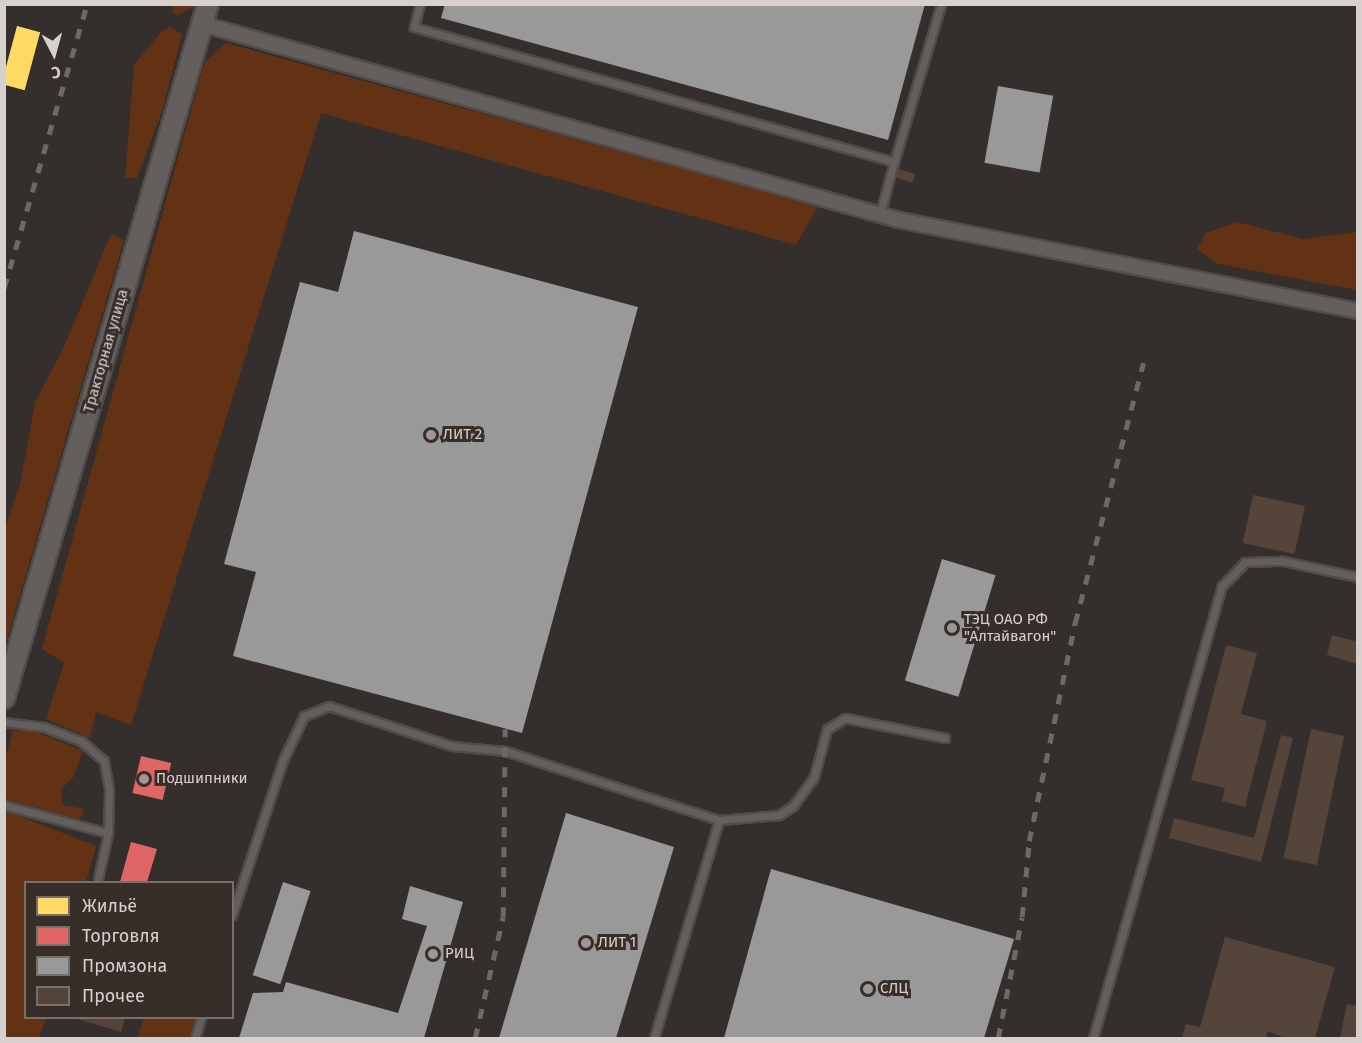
<!DOCTYPE html>
<html>
<head>
<meta charset="utf-8">
<style>
  body { margin:0 }
  #map { position:relative; width:1362px; height:1043px; overflow:hidden; background:#342f2c; font-family:"Fira Sans",sans-serif }
  div>[style] { position:absolute }
  [style*='--x'] { left:calc(var(--x)*1px); top:calc(var(--y)*1px); width:calc(var(--w)*1px); rotate:calc(var(--a)*1deg) }
  .green>* { inset:0; background:#633113 }
  .homes>* { inset:0; background:#ffd966; transform-origin:0 0 }
  .shops>* { inset:0; background:#e06666; transform-origin:0 0 }
  .industry>* { inset:0; background:#999; transform-origin:0 0 }
  .building>* { inset:0; background:#54443a; transform-origin:0 0 }
  .roads { filter:drop-shadow(2px 0 #504c4a) drop-shadow(-2px 0 #504c4a) drop-shadow(0 2px #504c4a) drop-shadow(0 -2px #504c4a) }
  .lane>* { height:7px; margin:-3.5px; padding:0 3.5px; transform-origin:3.5px; border-radius:3.5px; background:#645f5d }
  .street>* { height:14px; margin:-7px; padding:0 7px; transform-origin:7px; border-radius:7px; background:#645f5d }
  .secondary>* { height:20px; margin:-10px; padding:0 10px; transform-origin:10px; border-radius:10px; background:#645f5d }
  .rail>* { height:4.5px; margin-top:-2.25px; transform-origin:0; background:repeating-linear-gradient(90deg,#6c6968 0 10px,transparent 0 20px) }
  .dots>* { width:16px; height:16px; translate:-50% -50%; box-sizing:border-box; border:3px solid #382e29; border-radius:50% }
  span { translate:-50% -50%; white-space:nowrap; text-align:center; line-height:1.15; -webkit-text-stroke:6px #382e29; paint-order:stroke }
  .street-label { font-size:15px; color:#d7d0cd }
  .poi-label { font-size:15px; color:#d7d0cd }
  .left { translate:0 -50%; text-align:left }
  .frame { position:absolute; inset:0; border:6px solid #d7d0cd; pointer-events:none }
  .legend { position:absolute; left:24px; top:881px; width:210px; height:138px; box-sizing:border-box; background:#382e29; border:2px solid #786f6b; margin:0; padding:8px 10px; list-style:none; font-size:18px; color:#d7d0cd }
  .legend li { display:flex; align-items:center; gap:12px; height:30px }
  .legend b { width:30px; border:2px solid #786f6b }
  .north { position:absolute; left:24px; top:24px; width:60px; height:60px; -webkit-text-stroke:4px #382e29; paint-order:stroke; rotate:174deg; font-size:16px; font-weight:700; line-height:24px; text-align:center; color:#d7d0cd }
  .north::after { content:''; display:block; margin:auto; width:21px; height:27px; background:#d7d0cd; clip-path:polygon(50% 0,100% 100%,50% 72%,0 100%) }
</style>
</head>
<body>
<div id="map">
  <div class="green">
    <i style="clip-path:polygon(174px 5px,174px 4px,196px 5px,179px 15px,172px 13px)"></i>
    <i style="clip-path:polygon(170px 27px,182px 34px,162px 112px,137px 178px,125px 178px,134px 65px,162px 31px)"></i>
    <i style="clip-path:polygon(226px 43px,818px 206px,796px 245px,321px 113px,131px 725px,96px 712px,90px 738px,46px 719px,64px 663px,42px 649px,204px 63px)"></i>
    <i style="clip-path:polygon(1237px 222px,1303px 239px,1357px 232px,1357px 290px,1218px 264px,1197px 249px,1206px 233px)"></i>
    <i style="clip-path:polygon(111px 234px,124px 240px,5px 646px,5px 528px,20px 485px,35px 402px,63px 349px)"></i>
    <i style="clip-path:polygon(32px 730px,83px 751px,73px 778px,61px 789px,63px 805px,84px 809px,80px 819px,5px 799px,5px 760px,13px 731px)"></i>
    <i style="clip-path:polygon(9px 812px,96px 846px,86px 882px,26px 882px,26px 1018px,46px 1018px,39px 1038px,5px 1038px,4px 813px)"></i>
    <i style="clip-path:polygon(144px 1018px,198px 1018px,192px 1038px,137px 1038px)"></i>
  </div>
  <div class="homes">
    <i style="left:17px;top:26px;width:24px;height:60px;rotate:15deg"></i>
  </div>
  <div class="shops">
    <i style="left:141px;top:756px;width:31px;height:38px;rotate:13deg"></i>
    <i style="clip-path:polygon(131px 842px,157px 849px,147px 882px,120px 882px)"></i>
  </div>
  <div class="industry">
    <i style="clip-path:polygon(445px 4px,925px 4px,888px 140px,441px 18px)"></i>
    <i style="left:998px;top:86px;width:56px;height:78px;rotate:10deg"></i>
    <i style="clip-path:polygon(354px 231px,638px 307px,522px 733px,233px 656px,256px 572px,224px 564px,300px 282px,338px 292px)"></i>
    <i style="left:942px;top:559px;width:56px;height:127px;rotate:17deg"></i>
    <i style="clip-path:polygon(566px 813px,674px 847px,616px 1038px,499px 1038px)"></i>
    <i style="clip-path:polygon(771px 869px,1014px 939px,984px 1038px,724px 1038px)"></i>
    <i style="left:283px;top:882px;width:29px;height:98px;rotate:18deg"></i>
    <i style="clip-path:polygon(410px 886px,463px 902px,424px 1038px,239px 1038px,253px 993px,283px 992px,286px 982px,398px 1013px,427px 926px,402px 919px)"></i>
  </div>
  <div class="building">
    <i style="left:899px;top:169px;width:17px;height:9px;rotate:17deg"></i>
    <i style="left:1253px;top:495px;width:53px;height:49px;rotate:12deg"></i>
    <i style="clip-path:polygon(1332px 635px,1358px 642px,1358px 664px,1327px 655px)"></i>
    <i style="clip-path:polygon(1226px 645px,1257px 653px,1241px 714px,1267px 721px,1245px 807px,1222px 801px,1225px 788px,1191px 780px)"></i>
    <i style="left:1311px;top:729px;width:34px;height:132px;rotate:12deg"></i>
    <i style="clip-path:polygon(1281px 735px,1293px 738px,1261px 862px,1169px 838px,1174px 818px,1254px 838px)"></i>
    <i style="clip-path:polygon(1225px 937px,1335px 967px,1315px 1038px,1285px 1038px,1268px 1031px,1266px 1038px,1182px 1038px,1186px 1024px,1200px 1027px)"></i>
    <i style="clip-path:polygon(1347px 1004px,1358px 1006px,1358px 1038px,1340px 1038px)"></i>
    <i style="clip-path:polygon(74px 1018px,125px 1018px,121px 1032px)"></i>
  </div>
  <div class="roads">
    <div class="lane">
      <i style="--x:420;--y:4;--w:24;--a:105"></i>
      <i style="--x:414;--y:27;--w:499;--a:15.7"></i>
      <i style="--x:894;--y:162;--w:54;--a:105.1"></i>
      <i style="--x:894;--y:162;--w:165;--a:-73.4"></i>
      <i style="--x:4;--y:722;--w:40;--a:7.1"></i>
      <i style="--x:44;--y:727;--w:40;--a:21"></i>
      <i style="--x:81;--y:741;--w:30;--a:41"></i>
      <i style="--x:104;--y:761;--w:28;--a:80"></i>
      <i style="--x:109;--y:789;--w:44;--a:91.3"></i>
      <i style="--x:108;--y:833;--w:47;--a:102.3"></i>
      <i style="--x:4;--y:805;--w:108;--a:15.1"></i>
      <i style="--x:719;--y:820;--w:60;--a:-4.8"></i>
      <i style="--x:779;--y:815;--w:17;--a:-33"></i>
      <i style="--x:793;--y:806;--w:36;--a:-54"></i>
      <i style="--x:814;--y:777;--w:50;--a:-74.8"></i>
      <i style="--x:827;--y:729;--w:21;--a:-31"></i>
      <i style="--x:845;--y:718;--w:102;--a:11.3"></i>
      <i style="--x:232;--y:915;--w:163;--a:-71.8"></i>
      <i style="--x:283;--y:760;--w:49;--a:-64.5"></i>
      <i style="--x:304;--y:716;--w:27;--a:-22"></i>
      <i style="--x:329;--y:706;--w:129;--a:18"></i>
      <i style="--x:452;--y:746;--w:53;--a:5.4"></i>
      <i style="--x:505;--y:751;--w:225;--a:17.9"></i>
      <i style="--x:719;--y:820;--w:227;--a:106.6"></i>
      <i style="--x:195;--y:1038;--w:21;--a:-73"></i>
      <i style="--x:1093;--y:1038;--w:470;--a:-74.1"></i>
      <i style="--x:1222;--y:586;--w:33;--a:-46"></i>
      <i style="--x:1245;--y:562;--w:38;--a:-2"></i>
      <i style="--x:1283;--y:561;--w:77;--a:12"></i>
    </div>
    <div class="street">
      <i style="--x:202;--y:24;--w:724;--a:15.71"></i>
      <i style="--x:899;--y:220;--w:468;--a:11.2"></i>
    </div>
    <div class="secondary">
      <i style="--x:4;--y:698;--w:723;--a:-73.62"></i>
    </div>
  </div>
  <div class="rail">
    <i style="--x:4;--y:288;--w:296;--a:-73.7"></i>
    <i style="--x:475;--y:1038;--w:124;--a:-77"></i>
    <i style="--x:503;--y:917;--w:188;--a:-89.4"></i>
    <i style="--x:998;--y:1038;--w:123;--a:-78.8"></i>
    <i style="--x:1022;--y:917;--w:76;--a:-84.7"></i>
    <i style="--x:1029;--y:841;--w:223;--a:-78.1"></i>
    <i style="--x:1075;--y:623;--w:269;--a:-75.3"></i>
  </div>
  <div class="dots">
    <i style="left:431px;top:435px;background:#9e9895"></i>
    <i style="left:952px;top:628px;background:#9e9895"></i>
    <i style="left:144px;top:779px;background:#9e9895"></i>
    <i style="left:586px;top:943px;background:#9e9895"></i>
    <i style="left:433px;top:954px;background:#9e9895"></i>
    <i style="left:868px;top:989px;background:#9e9895"></i>
  </div>
  <div class="street-label">
    <span style="left:106px;top:351px;rotate:-74deg">Тракторная улица</span>
  </div>
  <div class="poi-label">
    <span class="left" style="left:443px;top:435px">ЛИТ 2</span>
    <span class="left" style="left:964px;top:628px">ТЭЦ ОАО РФ<br>"Алтайвагон"</span>
    <span class="left" style="left:156px;top:779px">Подшипники</span>
    <span class="left" style="left:598px;top:943px">ЛИТ 1</span>
    <span class="left" style="left:445px;top:954px">РИЦ</span>
    <span class="left" style="left:880px;top:989px">СЛЦ</span>
  </div>
  <div class="frame"></div>
  <ul class="legend">
  <li><b style="height:16px;background:#ffd966"></b>Жильё</li>
  <li><b style="height:16px;background:#e06666"></b>Торговля</li>
  <li><b style="height:16px;background:#999"></b>Промзона</li>
  <li><b style="height:16px;background:#54443a"></b>Прочее</li>
  </ul>
  <div class="north">С</div>
</div>
</body>
</html>
